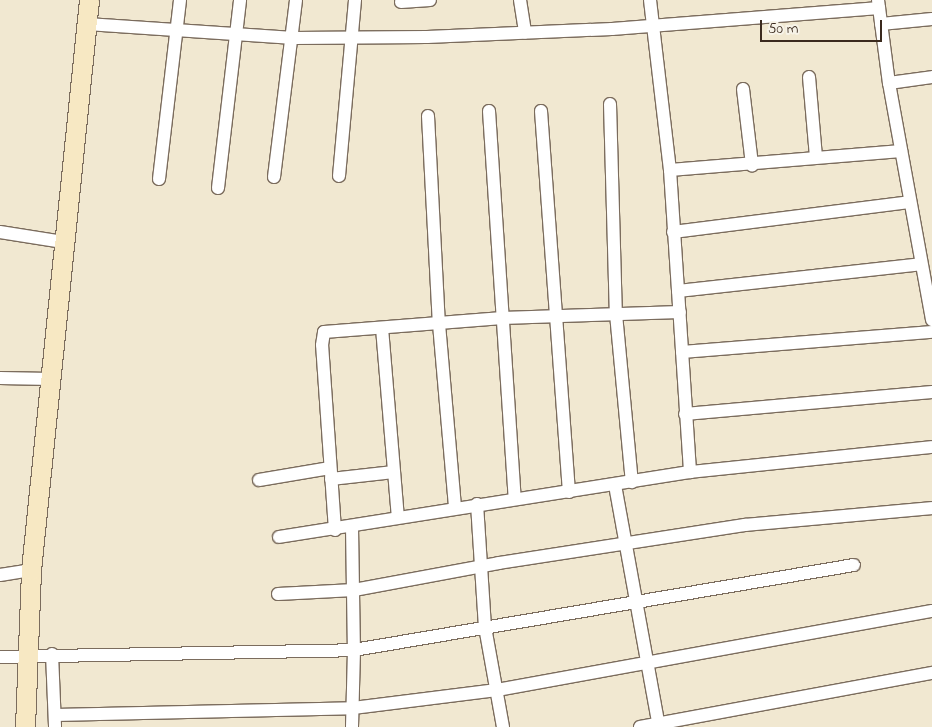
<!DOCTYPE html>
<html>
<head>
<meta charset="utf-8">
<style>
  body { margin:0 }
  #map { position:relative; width:932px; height:727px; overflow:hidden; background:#f1e8d1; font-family:"Indie Flower",sans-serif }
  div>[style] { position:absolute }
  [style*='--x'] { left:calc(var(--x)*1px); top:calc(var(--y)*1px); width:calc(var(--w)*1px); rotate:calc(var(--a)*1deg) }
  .roads { filter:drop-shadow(1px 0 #7b6c5d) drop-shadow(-1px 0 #7b6c5d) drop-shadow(0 1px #7b6c5d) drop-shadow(0 -1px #7b6c5d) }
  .street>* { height:12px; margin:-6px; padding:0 6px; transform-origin:6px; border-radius:6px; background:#fff }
  .secondary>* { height:19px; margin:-9.5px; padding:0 9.5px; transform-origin:9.5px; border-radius:9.5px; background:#f7e8c3 }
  span { translate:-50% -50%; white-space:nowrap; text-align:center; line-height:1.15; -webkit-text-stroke:5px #f7f3e8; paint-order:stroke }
  .scale { position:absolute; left:760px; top:20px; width:122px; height:22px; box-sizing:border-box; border:2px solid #3b2a1e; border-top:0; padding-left:6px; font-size:15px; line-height:18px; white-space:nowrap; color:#3b2a1e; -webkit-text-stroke:4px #f7f3e8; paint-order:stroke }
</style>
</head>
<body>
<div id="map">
  <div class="roads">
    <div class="street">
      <i style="--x:520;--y:0;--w:33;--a:81"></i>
      <i style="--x:650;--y:0;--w:171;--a:83.3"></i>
      <i style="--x:670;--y:170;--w:303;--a:86.2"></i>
      <i style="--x:878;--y:0;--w:84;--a:82.5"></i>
      <i style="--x:889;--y:83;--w:241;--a:79.7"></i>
      <i style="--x:401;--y:2;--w:29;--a:-4"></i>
      <i style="--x:87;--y:24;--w:207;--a:3.9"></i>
      <i style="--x:294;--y:38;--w:133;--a:-0.4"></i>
      <i style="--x:427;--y:37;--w:185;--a:-2.5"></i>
      <i style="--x:612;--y:29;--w:268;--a:-4.5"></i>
      <i style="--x:881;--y:24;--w:51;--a:-5.6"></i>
      <i style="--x:809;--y:77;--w:80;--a:85"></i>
      <i style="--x:889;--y:83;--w:43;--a:-7.9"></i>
      <i style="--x:743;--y:89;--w:77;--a:83.2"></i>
      <i style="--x:610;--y:104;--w:210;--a:88.4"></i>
      <i style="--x:616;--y:314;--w:169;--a:84.6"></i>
      <i style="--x:489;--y:111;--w:388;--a:86.2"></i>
      <i style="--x:541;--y:111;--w:382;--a:85.8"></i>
      <i style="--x:428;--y:116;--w:208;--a:87"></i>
      <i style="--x:439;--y:324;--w:185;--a:85"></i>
      <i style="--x:670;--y:170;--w:232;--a:-4.7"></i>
      <i style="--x:339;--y:176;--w:177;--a:-84.8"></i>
      <i style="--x:274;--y:177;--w:178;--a:-82.9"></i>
      <i style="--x:159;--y:179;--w:180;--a:-83.3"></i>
      <i style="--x:218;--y:188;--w:189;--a:-83.3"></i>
      <i style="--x:0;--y:232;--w:64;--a:9"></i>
      <i style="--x:673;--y:232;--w:238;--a:-7.2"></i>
      <i style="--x:678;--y:291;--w:244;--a:-6.3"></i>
      <i style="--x:382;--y:328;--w:190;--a:85.2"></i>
      <i style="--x:682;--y:352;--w:251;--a:-4.6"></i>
      <i style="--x:0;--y:378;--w:51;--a:1.1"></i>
      <i style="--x:685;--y:414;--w:248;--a:-5.1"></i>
      <i style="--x:331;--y:479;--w:63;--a:-6.3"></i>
      <i style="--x:259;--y:480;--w:72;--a:-9.6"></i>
      <i style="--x:615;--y:485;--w:246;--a:79.7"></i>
      <i style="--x:477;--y:504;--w:123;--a:86.3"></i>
      <i style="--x:485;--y:627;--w:102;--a:79.8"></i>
      <i style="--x:352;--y:527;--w:123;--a:89.1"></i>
      <i style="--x:354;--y:650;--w:77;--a:91.5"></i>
      <i style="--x:335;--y:530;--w:185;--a:-94"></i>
      <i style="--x:322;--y:345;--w:13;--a:-81"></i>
      <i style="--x:324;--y:332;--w:179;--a:-4.5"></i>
      <i style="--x:502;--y:318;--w:178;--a:-1.9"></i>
      <i style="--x:279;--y:537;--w:416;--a:-9"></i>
      <i style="--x:690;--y:472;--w:243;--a:-5.9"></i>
      <i style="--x:0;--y:575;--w:31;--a:-9"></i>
      <i style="--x:278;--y:594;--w:76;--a:-3"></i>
      <i style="--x:354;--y:590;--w:147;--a:-10.5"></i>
      <i style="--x:499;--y:563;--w:249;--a:-8.8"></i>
      <i style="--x:745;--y:525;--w:188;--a:-5.2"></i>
      <i style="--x:52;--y:654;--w:73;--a:87.6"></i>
      <i style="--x:0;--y:657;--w:354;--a:-1.1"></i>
      <i style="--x:354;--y:650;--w:507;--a:-9.65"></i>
      <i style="--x:55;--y:715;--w:298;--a:-1.3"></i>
      <i style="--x:353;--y:708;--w:145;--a:-7.1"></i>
      <i style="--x:497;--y:690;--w:442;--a:-10.3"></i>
      <i style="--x:640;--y:727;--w:297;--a:-10.5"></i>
    </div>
    <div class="secondary">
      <i style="--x:25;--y:727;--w:157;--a:-87.8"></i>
      <i style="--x:31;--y:570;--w:573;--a:-84.19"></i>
    </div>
  </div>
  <div class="scale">50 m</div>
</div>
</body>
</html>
